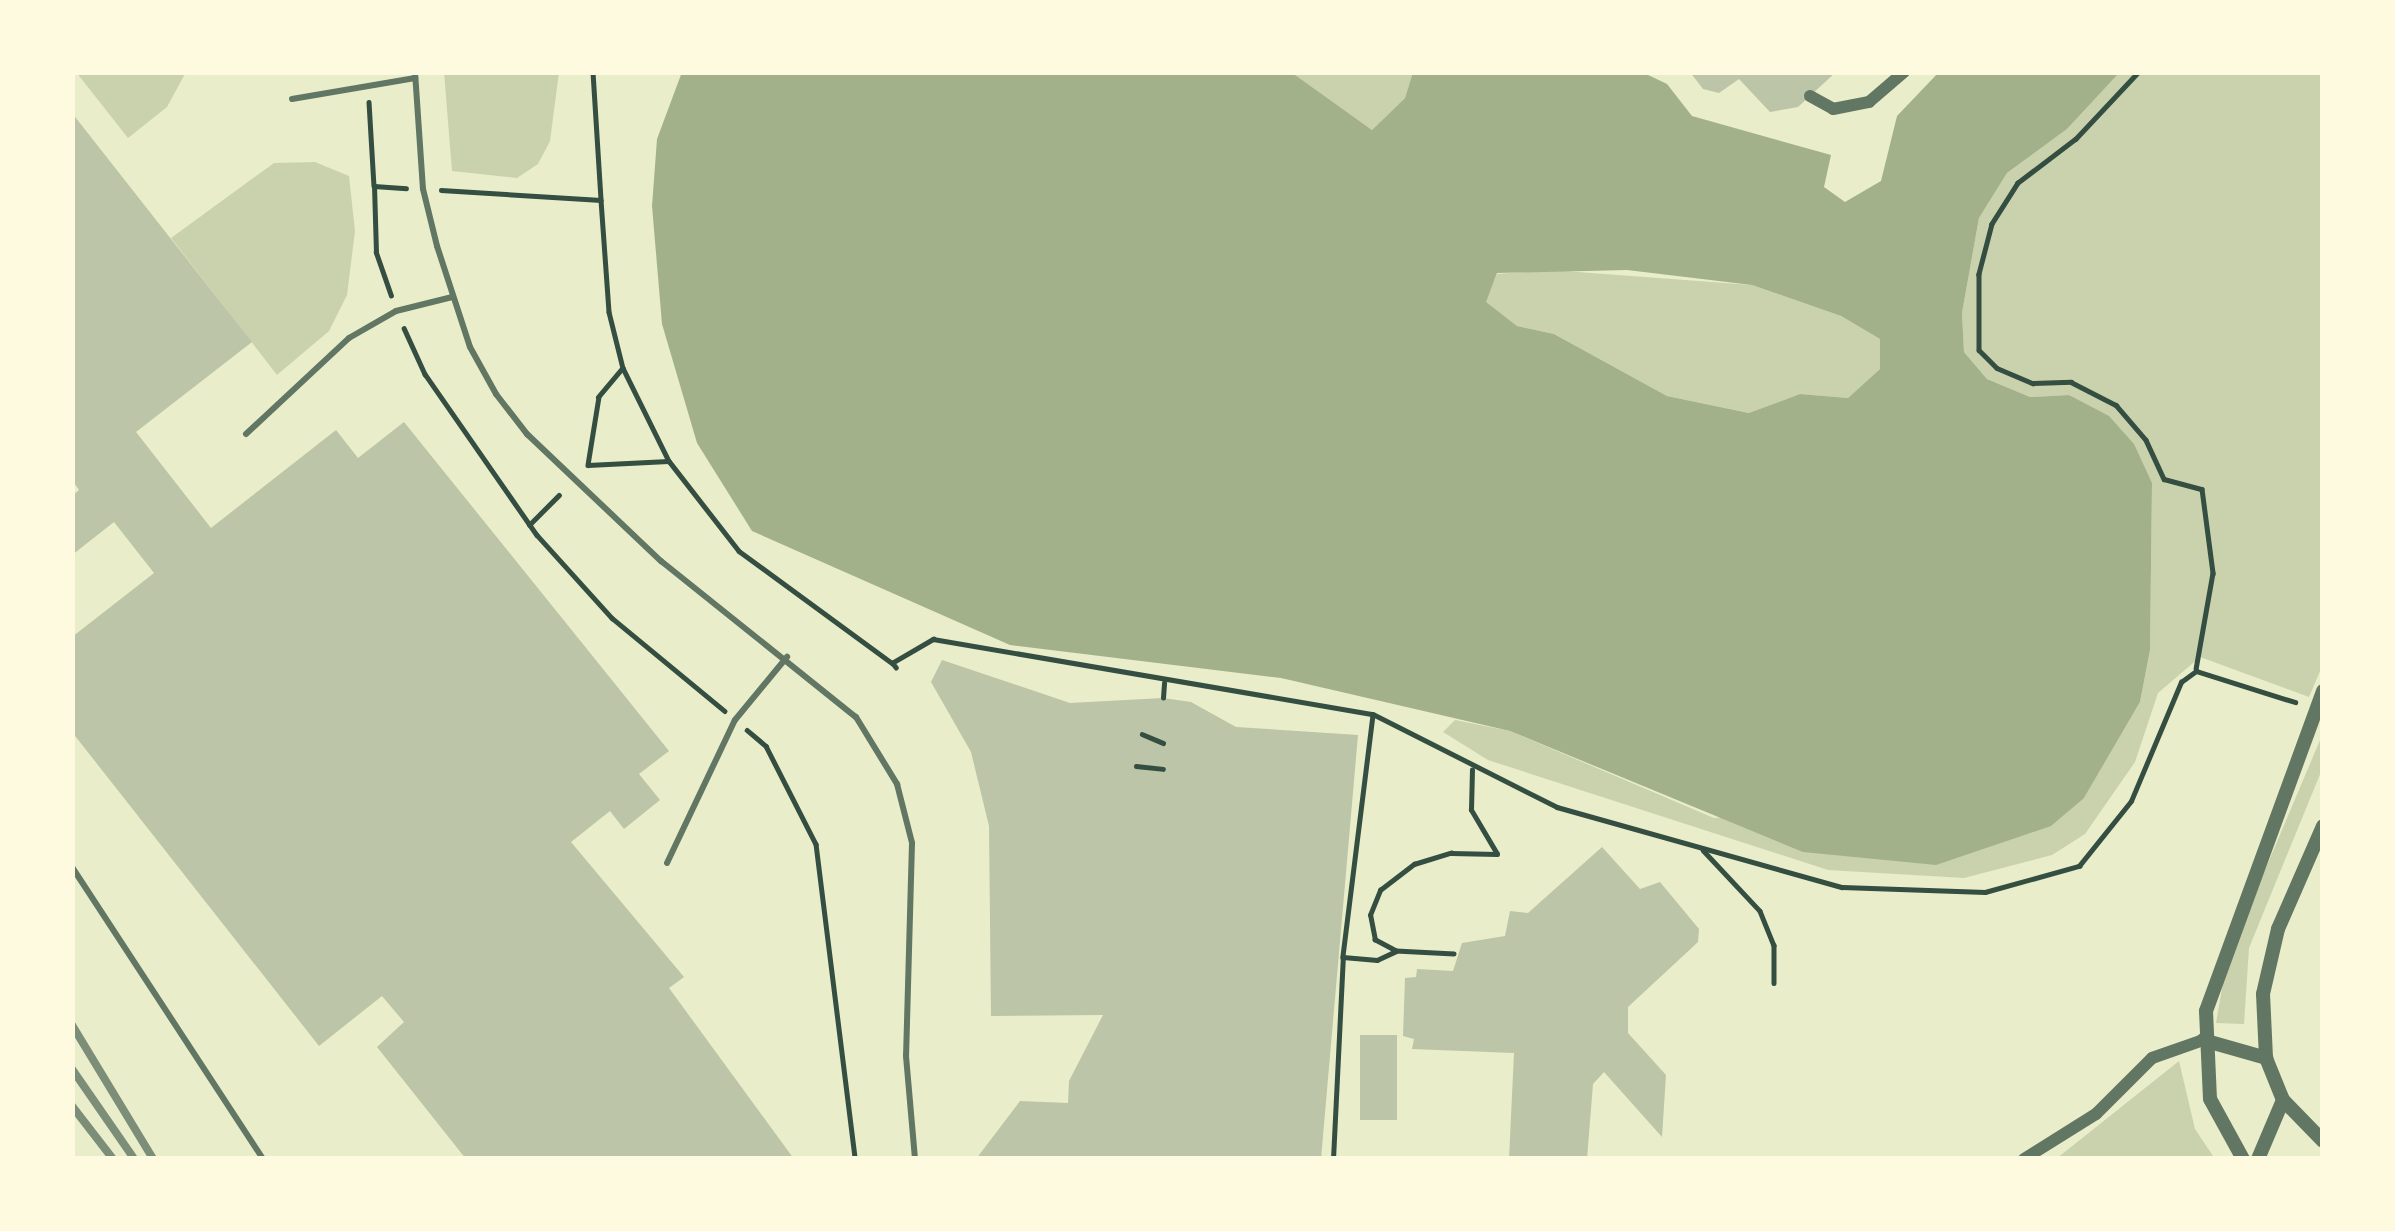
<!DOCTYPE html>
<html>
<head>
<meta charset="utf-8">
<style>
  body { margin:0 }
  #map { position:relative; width:2395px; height:1231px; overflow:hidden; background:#e9edc9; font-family:Jost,sans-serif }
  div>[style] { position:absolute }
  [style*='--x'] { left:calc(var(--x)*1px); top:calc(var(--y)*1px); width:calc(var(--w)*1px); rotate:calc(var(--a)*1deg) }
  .green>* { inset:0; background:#cad2ad }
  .water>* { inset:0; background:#a3b18a }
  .building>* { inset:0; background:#bcc5a7; transform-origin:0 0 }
  .path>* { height:4.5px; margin:-2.25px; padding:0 2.25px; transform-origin:2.25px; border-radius:2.25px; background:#344e41 }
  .service>* { height:6px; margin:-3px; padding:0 3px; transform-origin:3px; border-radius:3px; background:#617663 }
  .minor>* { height:12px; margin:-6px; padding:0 6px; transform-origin:6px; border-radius:6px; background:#617663 }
  .tertiary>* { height:14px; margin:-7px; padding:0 7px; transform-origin:7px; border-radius:7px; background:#617663 }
  .rail>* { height:8px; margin:-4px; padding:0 4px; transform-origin:4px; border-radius:4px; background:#7c8e77 }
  span { translate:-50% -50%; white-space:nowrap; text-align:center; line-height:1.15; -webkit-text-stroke:12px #fefae0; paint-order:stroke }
  .frame { position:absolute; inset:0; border:75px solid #fefae0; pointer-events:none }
</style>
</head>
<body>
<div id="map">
  <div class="green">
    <i style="clip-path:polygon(76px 72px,186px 72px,167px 107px,128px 138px)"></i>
    <i style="clip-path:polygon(444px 72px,559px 72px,550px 141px,538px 164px,517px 178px,452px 171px)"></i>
    <i style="clip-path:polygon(1291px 72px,1413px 72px,1405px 98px,1372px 130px)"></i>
    <i style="clip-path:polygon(2120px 72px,2323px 72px,2323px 664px,2309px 697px,2200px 657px,2158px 693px,2135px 762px,2085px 834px,2052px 855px,1964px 878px,1828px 870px,1488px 760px,1443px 732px,1455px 720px,1510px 731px,1714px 818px,2084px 798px,2140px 702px,2150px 650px,2152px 483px,2070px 395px,2030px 397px,1987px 379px,1964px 352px,1962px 313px,1979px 218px,2007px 173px,2067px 129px)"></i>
    <i style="clip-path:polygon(315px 162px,349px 176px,355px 231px,347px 295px,329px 331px,277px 375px,171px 238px,274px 163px)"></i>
    <i style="clip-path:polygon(1551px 270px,1752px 285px,1841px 316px,1880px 339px,1880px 369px,1848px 398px,1800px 394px,1750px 413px,1667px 396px,1554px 334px,1517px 326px,1485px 302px,1497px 274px)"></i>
    <i style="clip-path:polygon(2323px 733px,2323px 767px,2249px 948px,2244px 1024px,2216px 1023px,2227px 960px)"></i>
    <i style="clip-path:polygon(2179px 1061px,2195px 1129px,2215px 1159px,2056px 1159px)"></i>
  </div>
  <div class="water">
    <i style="clip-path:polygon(evenodd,682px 72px,1291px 72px,1372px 130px,1405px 98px,1413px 72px,1642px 72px,1667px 84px,1692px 116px,1831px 155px,1824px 187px,1845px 202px,1881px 181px,1897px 116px,1939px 72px,2120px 72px,2067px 129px,2007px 173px,1979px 218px,1962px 313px,1964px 352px,1987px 379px,2030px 397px,2069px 395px,2109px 416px,2134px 444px,2152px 483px,2150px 650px,2140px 702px,2084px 798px,2051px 826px,1936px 865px,1803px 852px,1510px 731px,1281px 678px,1010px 645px,752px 531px,697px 443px,662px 324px,652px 206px,657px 139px,682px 72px,1627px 270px,1752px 285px,1841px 316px,1880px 339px,1880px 369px,1848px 398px,1800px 394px,1749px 413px,1667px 396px,1554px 334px,1517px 326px,1486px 302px,1497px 273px,1627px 270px)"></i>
  </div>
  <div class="building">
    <i style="clip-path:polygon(1690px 72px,1836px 72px,1798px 107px,1770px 112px,1739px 79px,1719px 93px,1703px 89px)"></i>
    <i style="clip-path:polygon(72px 113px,252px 342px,136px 432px,211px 528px,336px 430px,358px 458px,404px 422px,669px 751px,639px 774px,660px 800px,624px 829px,610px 811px,571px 842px,684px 977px,669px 988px,794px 1159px,466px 1159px,377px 1047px,404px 1022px,382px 996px,319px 1046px,72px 732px,72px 637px,154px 573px,114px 522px,72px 555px,72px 496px,79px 490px,72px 480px)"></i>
    <i style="clip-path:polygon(942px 660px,1070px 703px,1163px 698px,1191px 702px,1236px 727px,1358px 735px,1321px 1159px,976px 1159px,1020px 1101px,1068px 1103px,1069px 1081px,1103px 1015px,991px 1016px,989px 826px,971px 752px,931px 682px)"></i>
    <i style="clip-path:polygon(1602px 847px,1640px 889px,1660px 882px,1699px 929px,1698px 942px,1628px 1007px,1628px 1033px,1666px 1075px,1662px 1137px,1604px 1072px,1593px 1084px,1587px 1159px,1509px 1159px,1514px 1053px,1412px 1049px,1414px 1039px,1403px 1036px,1405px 978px,1416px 977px,1417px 969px,1453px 971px,1462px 943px,1505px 936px,1510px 911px,1528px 913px)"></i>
    <i style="left:1360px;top:1035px;width:37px;height:85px"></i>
  </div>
  <div class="path">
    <i style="--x:593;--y:72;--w:126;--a:86.4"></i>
    <i style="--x:2139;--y:72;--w:92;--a:133.2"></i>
    <i style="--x:2076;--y:139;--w:73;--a:142.8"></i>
    <i style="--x:2018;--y:183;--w:49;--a:122.4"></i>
    <i style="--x:1992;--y:224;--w:52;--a:104.6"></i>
    <i style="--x:1979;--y:274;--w:76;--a:90"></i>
    <i style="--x:1979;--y:350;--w:25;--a:45"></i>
    <i style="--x:1997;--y:368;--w:39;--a:23"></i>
    <i style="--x:2033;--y:383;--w:38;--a:-2"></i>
    <i style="--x:2071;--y:382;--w:51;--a:27.1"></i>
    <i style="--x:2116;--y:405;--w:46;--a:49.4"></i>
    <i style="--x:2146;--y:440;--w:43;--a:65.2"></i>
    <i style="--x:2164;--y:479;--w:39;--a:15"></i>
    <i style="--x:2202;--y:489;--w:85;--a:82.5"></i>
    <i style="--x:2213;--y:573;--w:97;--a:100"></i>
    <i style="--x:369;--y:102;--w:84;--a:86.6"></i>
    <i style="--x:441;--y:190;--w:160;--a:3.6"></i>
    <i style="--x:601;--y:200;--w:112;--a:85.9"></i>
    <i style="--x:609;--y:312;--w:58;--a:76"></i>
    <i style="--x:623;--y:368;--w:104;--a:63.7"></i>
    <i style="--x:669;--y:461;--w:114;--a:52.1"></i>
    <i style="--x:739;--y:551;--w:190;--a:36.2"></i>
    <i style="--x:391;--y:296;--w:46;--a:-109.2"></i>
    <i style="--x:376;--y:253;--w:67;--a:-91.7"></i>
    <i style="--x:374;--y:186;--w:32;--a:4"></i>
    <i style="--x:404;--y:328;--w:51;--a:65.5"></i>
    <i style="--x:425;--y:374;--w:196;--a:55.2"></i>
    <i style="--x:537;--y:535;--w:112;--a:47.9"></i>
    <i style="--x:612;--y:618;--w:146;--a:39.5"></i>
    <i style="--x:623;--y:368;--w:38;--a:130"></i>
    <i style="--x:599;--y:397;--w:69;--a:99.2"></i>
    <i style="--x:588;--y:465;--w:80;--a:-2.9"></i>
    <i style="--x:529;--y:525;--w:42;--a:-45"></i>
    <i style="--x:896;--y:668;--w:6;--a:-129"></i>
    <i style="--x:892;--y:663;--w:48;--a:-30.3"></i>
    <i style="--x:933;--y:639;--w:446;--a:9.7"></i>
    <i style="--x:1373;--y:714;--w:206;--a:26.8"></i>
    <i style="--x:1557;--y:807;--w:296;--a:15.7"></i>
    <i style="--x:1842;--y:887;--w:143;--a:2"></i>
    <i style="--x:1985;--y:892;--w:98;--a:-15.5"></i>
    <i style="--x:2079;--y:866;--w:83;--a:-51.3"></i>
    <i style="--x:2131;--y:801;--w:129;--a:-67.2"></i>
    <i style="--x:2181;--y:682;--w:19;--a:-36"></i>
    <i style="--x:2196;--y:671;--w:104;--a:17.4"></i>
    <i style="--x:1163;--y:698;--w:15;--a:-86"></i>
    <i style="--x:1373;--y:715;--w:244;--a:97.1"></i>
    <i style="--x:1343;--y:957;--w:34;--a:5"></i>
    <i style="--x:1377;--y:960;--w:21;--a:-25"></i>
    <i style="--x:747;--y:730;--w:25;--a:40"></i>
    <i style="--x:766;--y:746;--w:110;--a:63"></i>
    <i style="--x:816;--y:844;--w:317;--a:82.9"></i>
    <i style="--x:1142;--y:734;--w:23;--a:23"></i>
    <i style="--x:1136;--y:766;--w:27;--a:6"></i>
    <i style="--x:1703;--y:850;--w:83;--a:46.9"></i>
    <i style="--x:1760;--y:911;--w:37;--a:68"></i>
    <i style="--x:1774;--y:945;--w:38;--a:90"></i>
    <i style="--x:1454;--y:954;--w:58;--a:-177"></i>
    <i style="--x:1396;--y:951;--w:24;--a:-152"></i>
    <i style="--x:1375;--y:940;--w:25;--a:-101"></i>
    <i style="--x:1370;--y:915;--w:27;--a:-68"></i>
    <i style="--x:1380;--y:890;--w:43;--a:-37.4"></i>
    <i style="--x:1414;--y:864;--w:39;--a:-17"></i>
    <i style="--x:1451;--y:853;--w:46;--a:1.2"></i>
    <i style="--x:1497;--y:854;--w:51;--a:-120.6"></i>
    <i style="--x:1471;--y:810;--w:40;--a:-88.6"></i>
    <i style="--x:1333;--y:1159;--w:202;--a:-87.2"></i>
  </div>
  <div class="service">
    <i style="--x:415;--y:72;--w:117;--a:86.1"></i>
    <i style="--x:423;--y:189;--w:59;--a:76.2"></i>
    <i style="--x:437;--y:246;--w:106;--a:71.9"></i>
    <i style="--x:470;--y:347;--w:54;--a:61"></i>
    <i style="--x:496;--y:394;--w:51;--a:52.2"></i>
    <i style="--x:527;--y:434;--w:185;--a:43.5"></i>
    <i style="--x:661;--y:561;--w:250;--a:38.7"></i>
    <i style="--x:856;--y:717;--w:79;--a:58.5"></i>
    <i style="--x:897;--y:784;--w:61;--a:75.7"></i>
    <i style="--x:912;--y:843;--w:213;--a:91.6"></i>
    <i style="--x:906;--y:1056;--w:103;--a:85"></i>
    <i style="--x:292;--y:99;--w:125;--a:-9.7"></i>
    <i style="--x:246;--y:434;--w:141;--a:-43"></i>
    <i style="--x:349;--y:338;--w:54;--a:-29.9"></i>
    <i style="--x:396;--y:311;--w:58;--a:-14"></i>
    <i style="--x:667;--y:863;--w:158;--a:-64.6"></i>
    <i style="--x:735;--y:720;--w:82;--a:-50.5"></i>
    <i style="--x:72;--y:867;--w:349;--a:56.8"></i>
  </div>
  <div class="minor">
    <i style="--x:1810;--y:96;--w:26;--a:29"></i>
    <i style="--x:1833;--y:109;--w:37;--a:-11"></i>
    <i style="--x:1869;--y:102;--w:46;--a:-40.6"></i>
    <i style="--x:2024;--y:1159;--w:85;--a:-32"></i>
    <i style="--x:2096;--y:1114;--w:79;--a:-45"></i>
    <i style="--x:2152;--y:1058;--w:54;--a:-19.4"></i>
  </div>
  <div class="tertiary">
    <i style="--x:2323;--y:826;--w:112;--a:113.6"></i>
    <i style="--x:2278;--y:929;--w:67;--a:103"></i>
    <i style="--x:2263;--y:994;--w:64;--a:87.3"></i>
    <i style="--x:2266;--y:1058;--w:45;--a:68"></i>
    <i style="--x:2283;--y:1100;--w:57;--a:45.7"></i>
    <i style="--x:2203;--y:1040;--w:66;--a:15.9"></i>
    <i style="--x:2243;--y:1159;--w:68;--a:-118.8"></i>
    <i style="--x:2210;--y:1099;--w:88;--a:-92.6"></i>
    <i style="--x:2206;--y:1011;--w:341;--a:-69.9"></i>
    <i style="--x:2258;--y:1159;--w:64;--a:-67"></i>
  </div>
  <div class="rail">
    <i style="--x:72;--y:1025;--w:157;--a:58.8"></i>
    <i style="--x:72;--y:1069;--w:107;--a:55.3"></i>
    <i style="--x:72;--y:1106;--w:67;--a:52.3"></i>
  </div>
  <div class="frame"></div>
</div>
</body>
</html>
